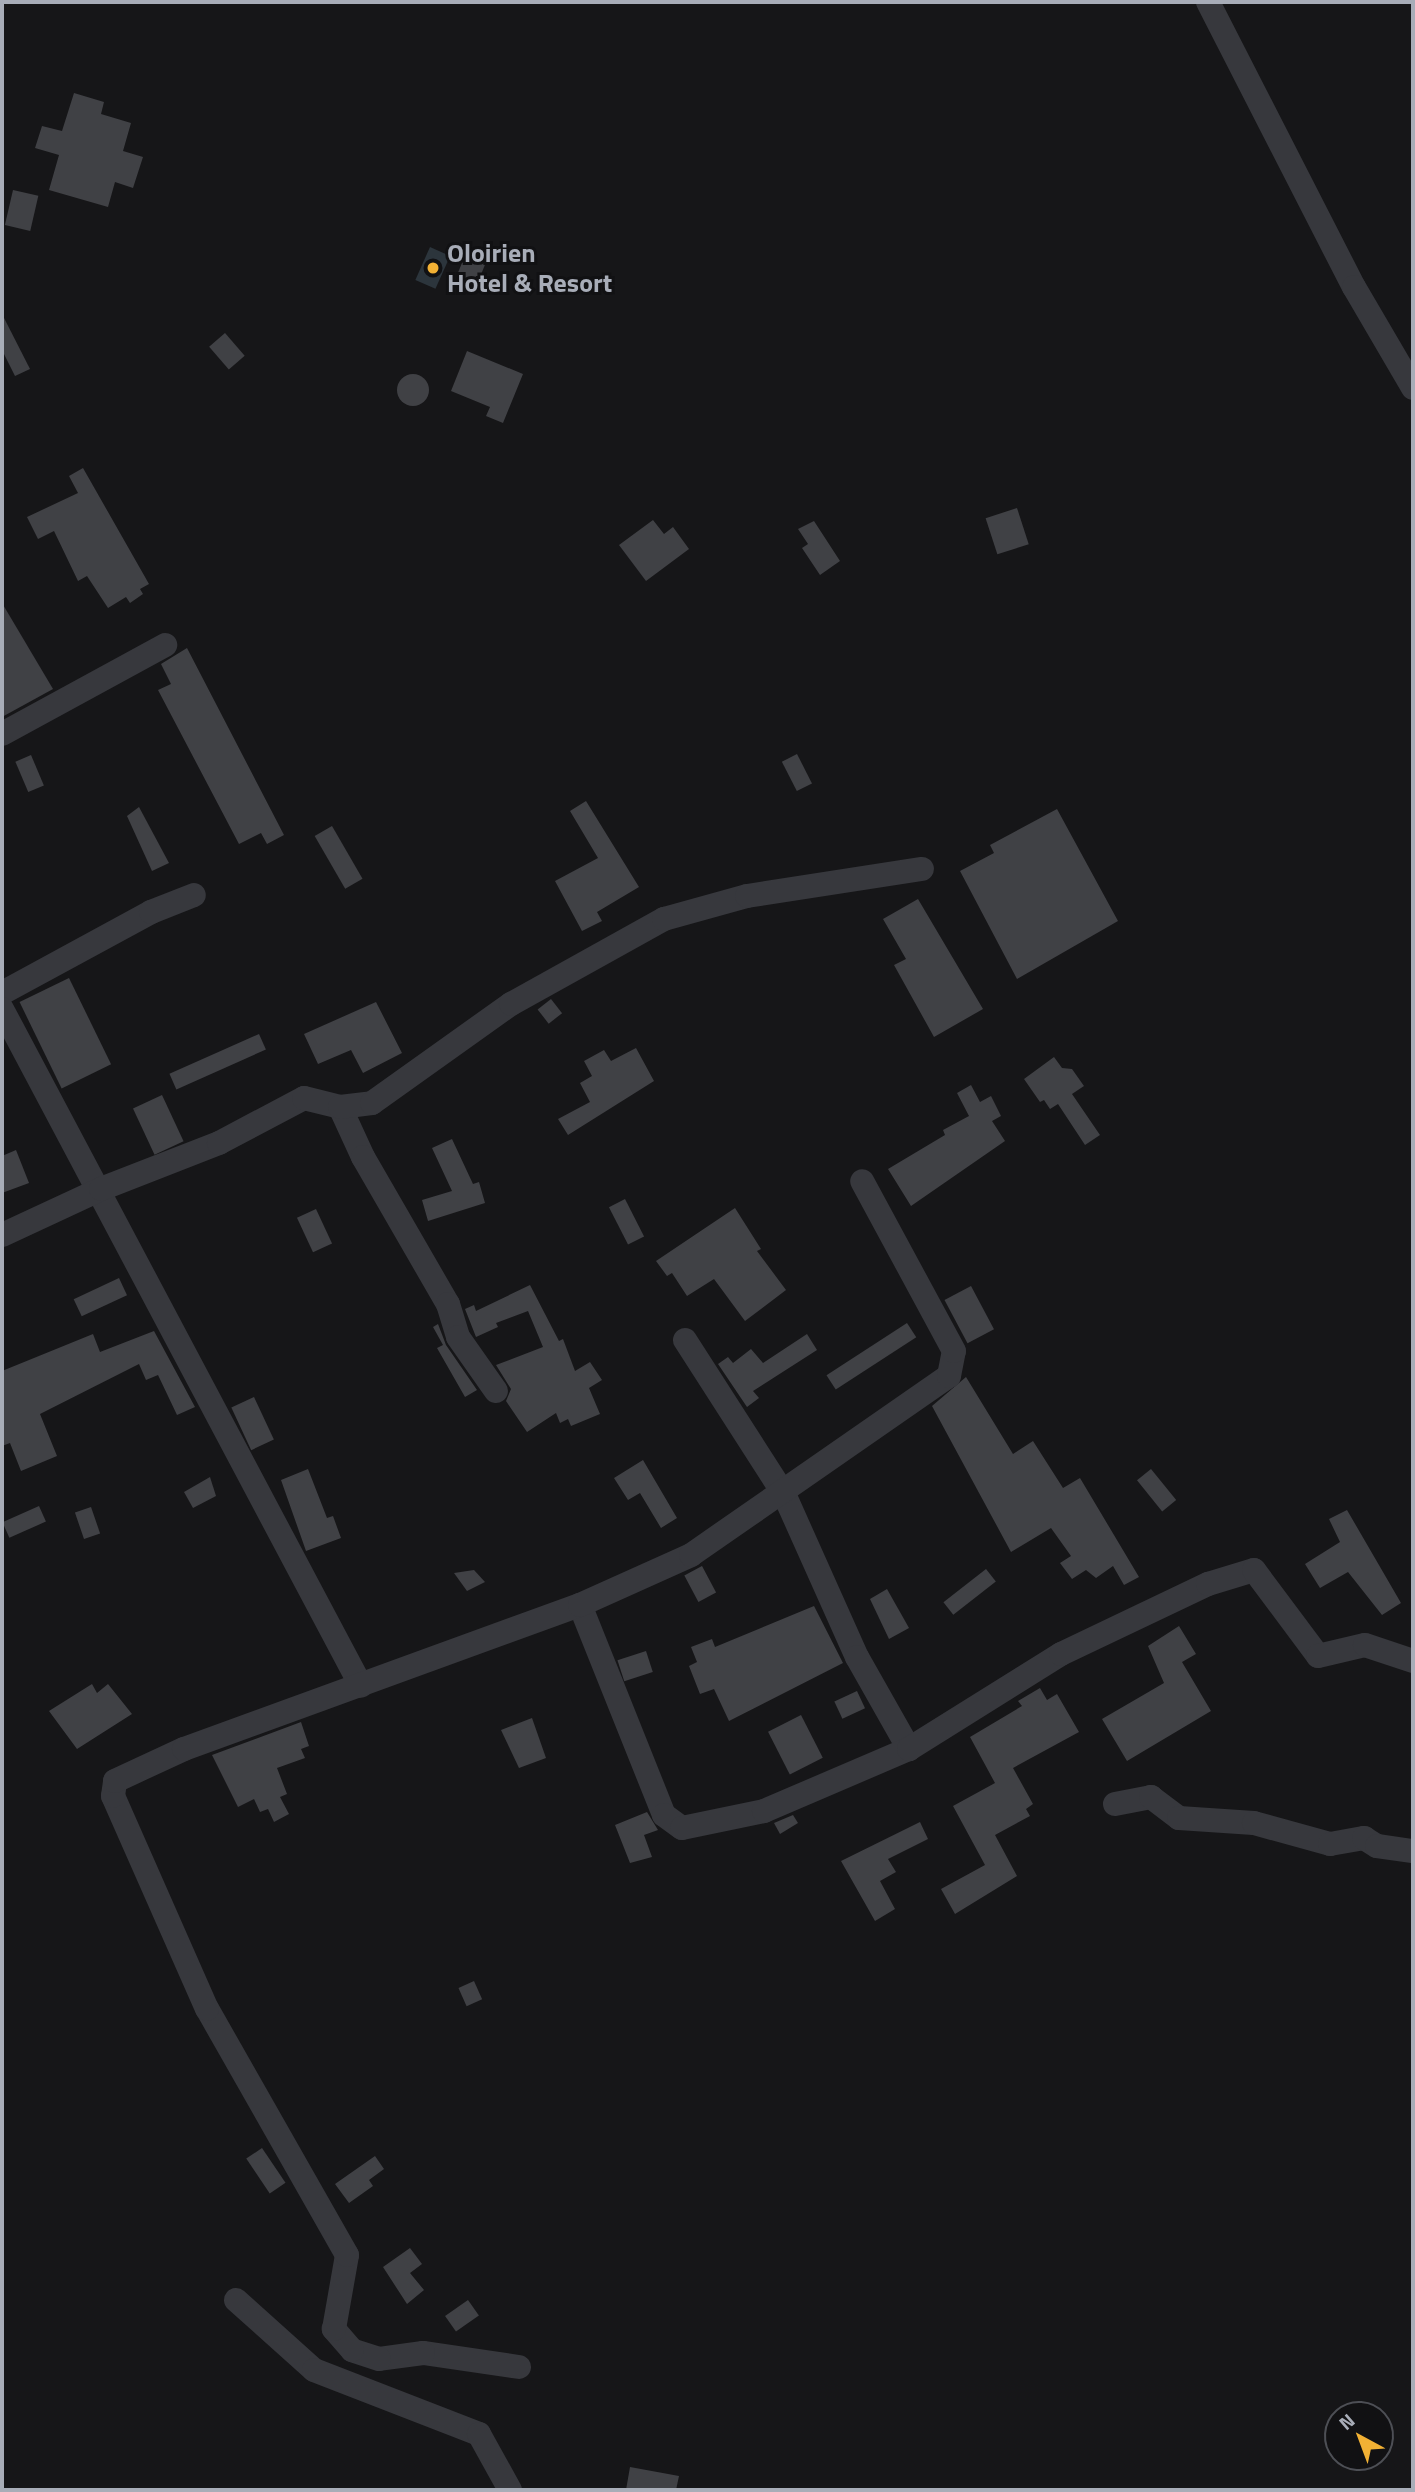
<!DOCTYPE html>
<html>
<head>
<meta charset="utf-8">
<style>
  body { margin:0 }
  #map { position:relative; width:1415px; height:2492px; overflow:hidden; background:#161618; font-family:"Titillium Web",sans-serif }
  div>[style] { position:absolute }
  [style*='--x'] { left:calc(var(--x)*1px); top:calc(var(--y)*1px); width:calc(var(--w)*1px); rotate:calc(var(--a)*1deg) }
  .water>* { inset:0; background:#2c353c; transform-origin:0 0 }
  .building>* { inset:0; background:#404145; transform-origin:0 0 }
  .round { border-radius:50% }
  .street>* { height:24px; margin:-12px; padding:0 12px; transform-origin:12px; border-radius:12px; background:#37383d }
  .dots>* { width:19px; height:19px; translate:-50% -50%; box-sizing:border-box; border:4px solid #111113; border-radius:50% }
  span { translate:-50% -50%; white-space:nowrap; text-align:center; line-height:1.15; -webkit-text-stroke:6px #111113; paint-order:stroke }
  .poi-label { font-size:26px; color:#a8adb8; font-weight:700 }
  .left { translate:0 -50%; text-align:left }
  .frame { position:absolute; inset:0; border:4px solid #a8adb8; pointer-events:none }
  .north { position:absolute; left:1324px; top:2401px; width:70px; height:70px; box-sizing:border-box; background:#111113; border:2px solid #4d4f55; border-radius:50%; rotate:319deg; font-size:19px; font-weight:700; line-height:28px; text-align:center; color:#a8adb8 }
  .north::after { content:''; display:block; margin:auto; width:24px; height:32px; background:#f2b134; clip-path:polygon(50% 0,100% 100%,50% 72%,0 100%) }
</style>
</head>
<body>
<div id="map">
  <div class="water">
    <i style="left:430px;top:247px;width:22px;height:36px;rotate:24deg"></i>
  </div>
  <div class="building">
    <i style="clip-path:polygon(74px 93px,104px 102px,101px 114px,131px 123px,123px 151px,143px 157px,133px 188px,115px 182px,108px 207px,49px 190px,59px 155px,35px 148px,42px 126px,62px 131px)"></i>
    <i style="left:13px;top:190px;width:26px;height:36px;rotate:13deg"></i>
    <i style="left:466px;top:253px;width:22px;height:26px;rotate:22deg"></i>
    <i style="clip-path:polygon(2px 314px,30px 369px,15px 376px,2px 350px)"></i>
    <i style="left:225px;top:333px;width:30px;height:21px;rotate:49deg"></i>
    <i style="clip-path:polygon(467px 351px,523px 374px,503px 423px,486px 416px,490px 407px,451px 391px)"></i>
    <i class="round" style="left:397px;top:374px;width:32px;height:32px"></i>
    <i style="clip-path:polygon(83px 468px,149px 584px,140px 589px,143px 594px,130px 603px,126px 597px,108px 608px,87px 576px,78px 581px,54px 531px,38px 539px,27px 517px,78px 493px,69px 476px)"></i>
    <i style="left:1017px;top:508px;width:38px;height:33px;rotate:72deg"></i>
    <i style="clip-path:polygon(653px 520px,664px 534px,673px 527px,689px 549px,646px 581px,619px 545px)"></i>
    <i style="clip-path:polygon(814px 521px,840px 561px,820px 575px,802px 548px,808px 544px,798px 529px)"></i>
    <i style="clip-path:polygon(2px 603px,53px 689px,2px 717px)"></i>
    <i style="clip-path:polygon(187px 648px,284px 835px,267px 844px,261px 833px,239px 844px,158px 690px,171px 684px,161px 664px)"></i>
    <i style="left:797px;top:754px;width:33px;height:17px;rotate:63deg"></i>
    <i style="left:31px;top:755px;width:33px;height:17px;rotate:67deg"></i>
    <i style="clip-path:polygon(586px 801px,639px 887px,597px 912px,602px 921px,582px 931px,555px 881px,598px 858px,570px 811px)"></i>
    <i style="clip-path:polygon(139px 807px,169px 863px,152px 871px,127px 816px)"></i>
    <i style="clip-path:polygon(1057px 809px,1118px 921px,1017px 979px,960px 871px,994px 853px,990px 845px)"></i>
    <i style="left:332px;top:826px;width:61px;height:20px;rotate:60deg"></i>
    <i style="clip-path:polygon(918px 899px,983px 1009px,934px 1037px,894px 965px,906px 959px,883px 919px)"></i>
    <i style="left:69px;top:978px;width:96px;height:55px;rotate:64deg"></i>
    <i style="left:551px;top:999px;width:18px;height:17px;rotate:52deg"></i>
    <i style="clip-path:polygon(376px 1002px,402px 1053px,363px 1073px,351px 1050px,318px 1064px,304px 1034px)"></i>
    <i style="left:259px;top:1034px;width:17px;height:98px;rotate:66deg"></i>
    <i style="clip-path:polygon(636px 1048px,654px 1081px,568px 1135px,558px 1119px,590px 1102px,580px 1083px,592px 1076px,584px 1061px,604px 1050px,611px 1061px)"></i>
    <i style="clip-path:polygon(1054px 1057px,1062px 1068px,1072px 1069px,1084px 1086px,1072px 1094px,1100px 1135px,1085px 1145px,1058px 1104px,1050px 1109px,1044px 1100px,1040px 1102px,1024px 1079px)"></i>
    <i style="clip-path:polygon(971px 1085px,980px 1102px,991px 1096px,1001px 1116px,992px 1121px,1005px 1141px,911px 1206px,888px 1169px,945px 1135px,943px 1130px,969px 1116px,957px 1093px)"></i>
    <i style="left:162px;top:1095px;width:51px;height:32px;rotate:65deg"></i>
    <i style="clip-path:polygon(452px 1139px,473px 1184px,479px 1182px,485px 1203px,428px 1221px,422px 1200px,452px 1191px,432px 1148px)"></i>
    <i style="clip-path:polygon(16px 1150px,29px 1183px,2px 1193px,2px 1156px)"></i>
    <i style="left:625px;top:1199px;width:42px;height:18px;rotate:63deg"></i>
    <i style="clip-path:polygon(735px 1208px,761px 1249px,757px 1251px,786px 1290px,745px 1321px,714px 1279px,687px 1296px,672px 1273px,667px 1276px,656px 1261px)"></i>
    <i style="left:316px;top:1209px;width:38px;height:21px;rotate:65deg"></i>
    <i style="left:119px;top:1278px;width:19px;height:50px;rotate:65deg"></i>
    <i style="clip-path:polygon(530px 1285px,559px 1341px,563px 1339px,575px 1371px,590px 1362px,602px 1380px,589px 1388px,600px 1414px,571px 1426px,568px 1419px,560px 1423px,556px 1413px,527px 1432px,506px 1401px,511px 1389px,496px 1365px,543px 1347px,528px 1311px,496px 1323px,498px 1327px,476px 1337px,465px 1309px,474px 1305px,476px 1311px)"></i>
    <i style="left:971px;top:1286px;width:49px;height:30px;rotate:62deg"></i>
    <i style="left:907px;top:1323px;width:17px;height:96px;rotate:57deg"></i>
    <i style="clip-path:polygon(438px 1324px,446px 1345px,477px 1390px,465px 1397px,437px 1348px,443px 1345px,433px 1327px)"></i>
    <i style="clip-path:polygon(154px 1331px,195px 1407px,177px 1415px,158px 1375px,146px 1380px,139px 1364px,40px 1414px,57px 1456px,21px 1471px,10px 1443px,2px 1446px,2px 1371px,93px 1334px,100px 1352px)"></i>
    <i style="clip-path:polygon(807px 1334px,817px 1350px,753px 1391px,759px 1398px,747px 1407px,718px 1364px,728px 1357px,733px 1363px,751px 1349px,763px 1363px)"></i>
    <i style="clip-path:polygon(966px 1377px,1013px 1454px,1033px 1441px,1063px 1488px,1080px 1478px,1139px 1577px,1124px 1585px,1113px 1566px,1096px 1578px,1086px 1570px,1072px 1579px,1060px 1563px,1071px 1556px,1051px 1528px,1011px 1552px,932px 1406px)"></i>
    <i style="left:254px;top:1397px;width:47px;height:25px;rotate:65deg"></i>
    <i style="clip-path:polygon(643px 1460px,677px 1518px,661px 1528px,640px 1493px,628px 1500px,614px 1478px)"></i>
    <i style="clip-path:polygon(308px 1469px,327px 1518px,333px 1516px,341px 1538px,306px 1551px,281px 1480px)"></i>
    <i style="left:1151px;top:1469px;width:40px;height:18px;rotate:51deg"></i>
    <i style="clip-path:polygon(210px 1477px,216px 1496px,193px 1508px,184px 1492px)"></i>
    <i style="left:39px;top:1506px;width:17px;height:40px;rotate:66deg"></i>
    <i style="left:91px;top:1507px;width:28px;height:17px;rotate:71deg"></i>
    <i style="clip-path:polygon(1347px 1510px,1401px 1603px,1382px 1615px,1348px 1572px,1320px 1588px,1305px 1564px,1340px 1542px,1329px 1519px)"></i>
    <i style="left:702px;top:1566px;width:30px;height:20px;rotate:62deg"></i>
    <i style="left:986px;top:1569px;width:16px;height:54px;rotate:52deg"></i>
    <i style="clip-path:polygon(474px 1570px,485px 1582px,467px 1591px,454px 1573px)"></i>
    <i style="clip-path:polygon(887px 1589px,909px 1628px,889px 1639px,870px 1599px)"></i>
    <i style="clip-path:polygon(814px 1606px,843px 1663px,729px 1721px,714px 1689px,700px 1694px,689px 1666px,697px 1662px,691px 1647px,712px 1639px,715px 1647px)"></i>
    <i style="clip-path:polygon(1179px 1626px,1196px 1654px,1182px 1662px,1211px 1711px,1127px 1761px,1102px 1719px,1164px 1683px,1148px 1646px)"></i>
    <i style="left:646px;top:1651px;width:22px;height:30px;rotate:72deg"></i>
    <i style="clip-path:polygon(92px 1684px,97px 1693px,108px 1684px,132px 1714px,77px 1749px,49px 1711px)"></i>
    <i style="clip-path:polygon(1040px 1688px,1047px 1700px,1057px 1694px,1079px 1732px,1013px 1768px,1033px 1804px,1026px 1809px,1030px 1816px,995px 1835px,1017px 1876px,955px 1914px,941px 1889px,985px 1865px,953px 1806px,995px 1783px,970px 1737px,1022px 1706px,1018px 1701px)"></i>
    <i style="left:857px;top:1691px;width:19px;height:25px;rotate:65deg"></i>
    <i style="left:801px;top:1715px;width:48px;height:37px;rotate:63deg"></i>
    <i style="clip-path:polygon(532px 1718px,546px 1758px,519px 1768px,501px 1730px)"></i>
    <i style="clip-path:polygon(301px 1722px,309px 1746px,301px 1749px,305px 1758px,277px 1768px,287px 1794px,280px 1797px,289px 1814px,274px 1822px,268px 1809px,260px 1812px,254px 1799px,238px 1807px,212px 1755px)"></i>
    <i style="clip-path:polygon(647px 1812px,658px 1830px,644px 1835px,652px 1857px,630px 1863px,615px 1825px)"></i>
    <i style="clip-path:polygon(793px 1815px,798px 1823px,780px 1834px,774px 1823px)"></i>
    <i style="clip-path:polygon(920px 1822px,928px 1839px,888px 1859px,896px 1872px,880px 1881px,895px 1909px,875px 1921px,841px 1861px)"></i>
    <i style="left:474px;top:1981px;width:20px;height:17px;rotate:66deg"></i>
    <i style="left:262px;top:2148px;width:42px;height:19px;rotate:56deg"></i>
    <i style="clip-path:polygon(375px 2156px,384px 2169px,369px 2180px,373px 2186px,349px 2203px,335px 2184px)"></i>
    <i style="clip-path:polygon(410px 2248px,422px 2264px,410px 2273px,424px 2290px,407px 2304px,383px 2267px)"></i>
    <i style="left:468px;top:2300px;width:19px;height:28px;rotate:55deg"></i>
    <i style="clip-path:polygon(630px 2467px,679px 2476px,676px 2490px,626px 2490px)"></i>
  </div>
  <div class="street">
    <i style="--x:1208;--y:2;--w:320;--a:62.9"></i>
    <i style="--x:1354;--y:287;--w:117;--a:59.7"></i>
    <i style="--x:2;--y:734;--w:186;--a:-28.6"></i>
    <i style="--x:2;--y:993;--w:170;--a:-28.5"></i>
    <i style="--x:151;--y:912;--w:46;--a:-21.6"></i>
    <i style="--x:2;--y:1009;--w:766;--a:62.06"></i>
    <i style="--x:340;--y:1107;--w:55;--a:65.3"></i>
    <i style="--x:363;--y:1157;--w:170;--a:60"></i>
    <i style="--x:448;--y:1304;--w:34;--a:73"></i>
    <i style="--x:458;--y:1337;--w:66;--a:54.9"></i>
    <i style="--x:2;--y:1235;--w:109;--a:-24.9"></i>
    <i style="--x:101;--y:1189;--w:127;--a:-21.3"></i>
    <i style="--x:219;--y:1143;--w:96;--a:-27.9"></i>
    <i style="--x:304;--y:1098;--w:37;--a:14"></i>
    <i style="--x:340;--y:1107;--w:32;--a:-7"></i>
    <i style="--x:372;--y:1103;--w:171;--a:-35.5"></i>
    <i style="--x:511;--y:1004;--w:175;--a:-29.1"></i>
    <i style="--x:664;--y:919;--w:86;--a:-15.5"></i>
    <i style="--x:747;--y:896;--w:177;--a:-8.8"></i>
    <i style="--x:685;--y:1340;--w:183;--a:57.3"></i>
    <i style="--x:784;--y:1494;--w:179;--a:65.9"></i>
    <i style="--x:857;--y:1657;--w:106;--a:60.5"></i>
    <i style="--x:580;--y:1605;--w:226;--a:68.2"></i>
    <i style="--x:664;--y:1815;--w:22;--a:36"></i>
    <i style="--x:682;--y:1828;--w:84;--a:-11.7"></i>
    <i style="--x:764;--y:1811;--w:158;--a:-23.2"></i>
    <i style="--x:909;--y:1749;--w:179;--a:-32"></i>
    <i style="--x:1061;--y:1654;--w:163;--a:-25.5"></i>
    <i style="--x:1208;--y:1584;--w:48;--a:-16.9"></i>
    <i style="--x:1254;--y:1570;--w:107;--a:53.3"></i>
    <i style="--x:1318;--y:1656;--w:48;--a:-13.2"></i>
    <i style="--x:1365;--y:1645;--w:51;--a:18.4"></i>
    <i style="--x:1115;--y:1804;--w:37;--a:-11"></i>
    <i style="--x:1151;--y:1797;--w:35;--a:37"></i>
    <i style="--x:1179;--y:1818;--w:75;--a:3.8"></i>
    <i style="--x:1254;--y:1823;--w:79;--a:15.4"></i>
    <i style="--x:1330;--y:1844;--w:35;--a:-10"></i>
    <i style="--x:1364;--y:1838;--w:15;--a:32"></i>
    <i style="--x:1377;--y:1846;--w:36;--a:8"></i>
    <i style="--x:236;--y:2300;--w:105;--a:41.9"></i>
    <i style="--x:314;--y:2370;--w:177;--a:21.2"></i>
    <i style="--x:479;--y:2434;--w:64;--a:61"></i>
    <i style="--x:519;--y:2367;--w:97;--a:-171.7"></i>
    <i style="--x:423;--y:2353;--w:44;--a:172.2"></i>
    <i style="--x:379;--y:2359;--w:28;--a:-162"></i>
    <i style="--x:352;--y:2350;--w:28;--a:-131"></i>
    <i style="--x:334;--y:2329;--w:75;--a:-80"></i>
    <i style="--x:347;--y:2255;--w:283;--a:-119.6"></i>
    <i style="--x:207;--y:2009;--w:233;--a:-113.8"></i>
    <i style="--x:113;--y:1796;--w:15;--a:-82"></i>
    <i style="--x:115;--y:1781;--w:76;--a:-24.9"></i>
    <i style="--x:184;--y:1749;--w:421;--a:-20"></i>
    <i style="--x:580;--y:1605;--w:122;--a:-24.2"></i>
    <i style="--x:691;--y:1555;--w:314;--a:-34.8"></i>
    <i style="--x:949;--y:1376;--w:25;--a:-79"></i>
    <i style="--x:954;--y:1351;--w:193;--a:-118.4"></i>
  </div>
  <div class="dots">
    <i style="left:433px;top:268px;background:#f2b134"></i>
  </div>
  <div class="poi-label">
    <span class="left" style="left:447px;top:268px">Oloirien<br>Hotel &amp; Resort</span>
  </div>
  <div class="frame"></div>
  <div class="north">N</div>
</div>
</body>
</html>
